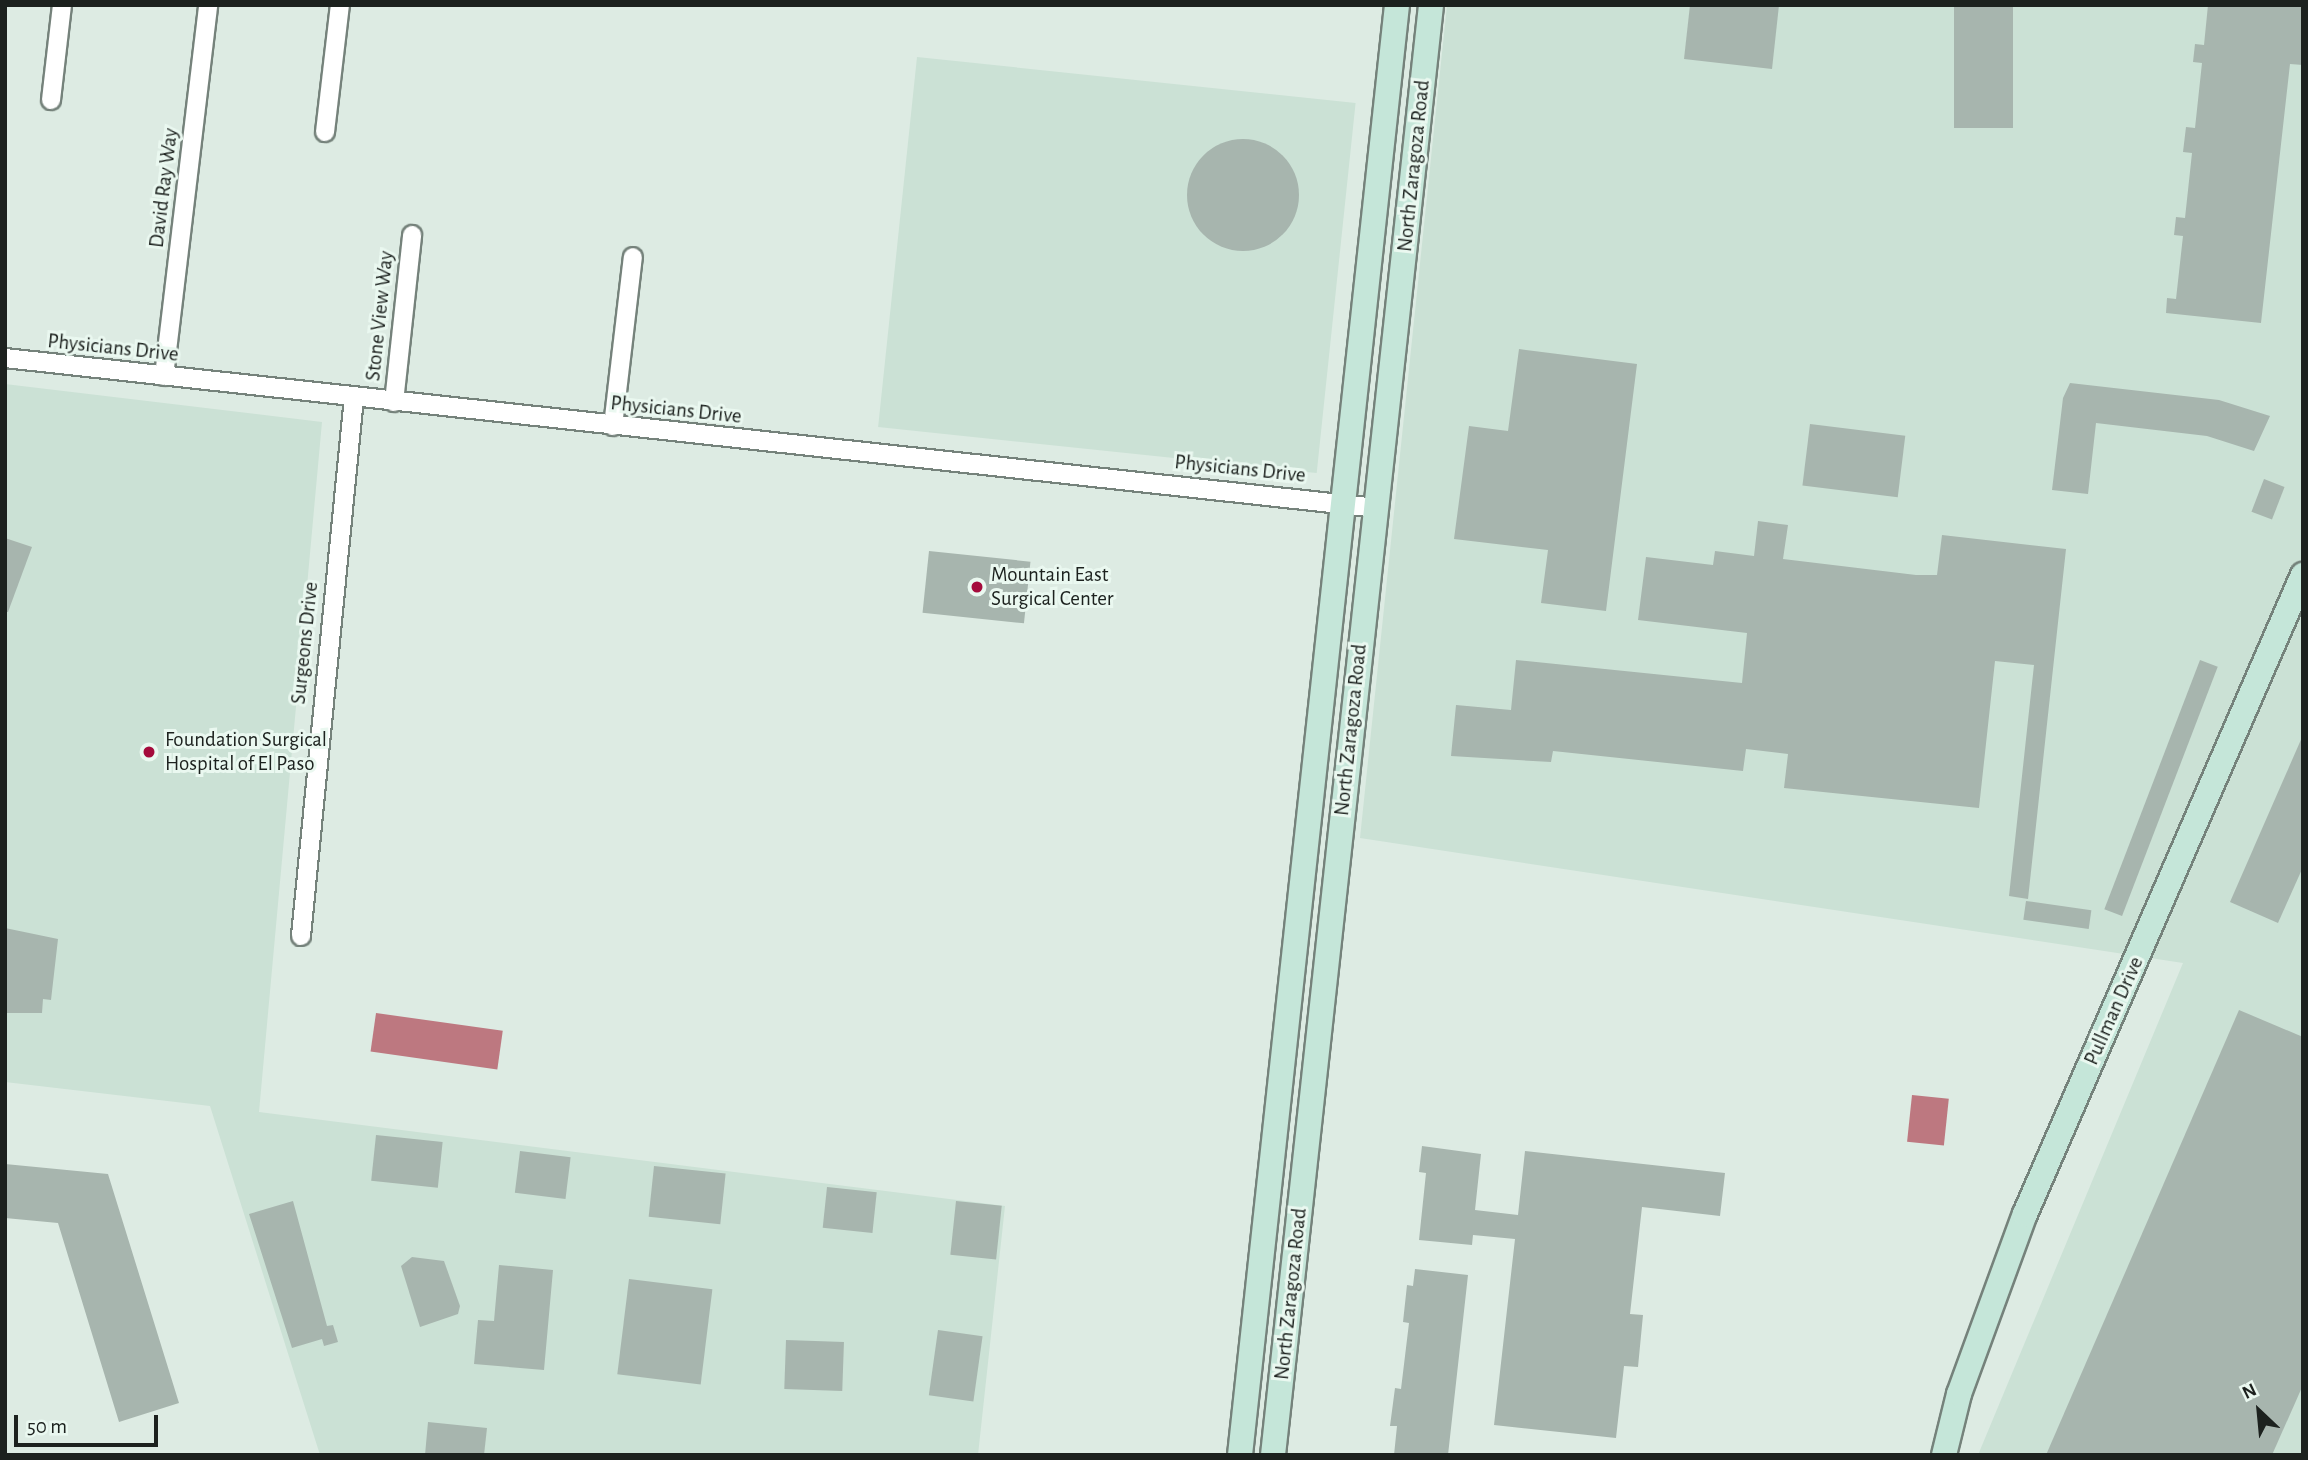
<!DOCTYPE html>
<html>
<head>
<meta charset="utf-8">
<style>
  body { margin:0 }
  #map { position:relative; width:2308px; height:1460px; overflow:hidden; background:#ddebe3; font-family:"Alegreya Sans",sans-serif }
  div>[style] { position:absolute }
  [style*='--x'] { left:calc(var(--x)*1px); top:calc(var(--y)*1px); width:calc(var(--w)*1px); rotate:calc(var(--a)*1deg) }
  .built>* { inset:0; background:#cbe1d5; transform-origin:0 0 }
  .water>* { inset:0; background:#bd7880; transform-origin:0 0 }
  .building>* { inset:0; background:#a7b5ae; transform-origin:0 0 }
  .round { border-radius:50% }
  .roads { filter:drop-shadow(2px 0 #75827b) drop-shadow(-2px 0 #75827b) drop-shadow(0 2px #75827b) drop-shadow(0 -2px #75827b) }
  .street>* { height:18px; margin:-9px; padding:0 9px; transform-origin:9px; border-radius:9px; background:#fff }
  .secondary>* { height:24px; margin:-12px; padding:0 12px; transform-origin:12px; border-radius:12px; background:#c5e6d9 }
  .dots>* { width:19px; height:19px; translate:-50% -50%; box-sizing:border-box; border:4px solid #eaf8f0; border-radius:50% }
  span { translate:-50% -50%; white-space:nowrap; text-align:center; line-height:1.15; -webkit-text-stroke:6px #eaf8f0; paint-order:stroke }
  .street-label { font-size:21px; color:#1c211e }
  .poi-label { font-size:21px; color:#1c211e }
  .left { translate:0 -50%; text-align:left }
  .frame { position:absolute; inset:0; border:7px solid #1c211e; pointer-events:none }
  .north { position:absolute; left:2224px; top:1376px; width:70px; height:70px; -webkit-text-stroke:5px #eaf8f0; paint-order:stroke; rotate:334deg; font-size:19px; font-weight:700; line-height:28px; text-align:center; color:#1c211e }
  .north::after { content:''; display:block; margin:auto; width:24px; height:32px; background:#1c211e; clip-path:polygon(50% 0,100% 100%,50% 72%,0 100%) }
  .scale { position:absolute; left:14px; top:1415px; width:144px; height:32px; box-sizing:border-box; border:4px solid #1c211e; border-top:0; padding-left:9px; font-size:21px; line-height:24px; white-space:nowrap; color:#1c211e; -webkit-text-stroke:5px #eaf8f0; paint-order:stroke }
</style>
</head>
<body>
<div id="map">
  <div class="built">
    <i style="clip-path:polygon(1447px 5px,2303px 5px,2303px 1455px,1978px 1455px,2183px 963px,1360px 838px)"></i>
    <i style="left:917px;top:57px;width:441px;height:372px;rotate:6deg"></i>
    <i style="clip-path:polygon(5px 384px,322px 422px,259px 1112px,1005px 1206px,978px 1455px,320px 1455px,210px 1106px,5px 1082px)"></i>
  </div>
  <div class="water">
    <i style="left:376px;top:1013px;width:128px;height:39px;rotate:8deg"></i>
    <i style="left:1912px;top:1095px;width:37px;height:47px;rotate:6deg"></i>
  </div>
  <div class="building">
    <i style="clip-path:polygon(1690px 5px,1779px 5px,1772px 69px,1684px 59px)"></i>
    <i style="left:1954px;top:5px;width:59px;height:123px"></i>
    <i style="clip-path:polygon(2208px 5px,2303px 5px,2303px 65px,2290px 64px,2261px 323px,2166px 313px,2167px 298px,2176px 299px,2183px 236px,2174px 235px,2176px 217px,2185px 218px,2192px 153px,2183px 152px,2186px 127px,2195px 128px,2202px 63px,2193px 62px,2195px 44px,2204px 45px)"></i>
    <i class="round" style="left:1187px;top:139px;width:112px;height:112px"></i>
    <i style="clip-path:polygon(1519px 349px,1637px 364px,1606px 611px,1541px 603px,1548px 550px,1454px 539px,1469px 426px,1508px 431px)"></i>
    <i style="clip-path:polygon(2070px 383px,2219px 400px,2270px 416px,2254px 451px,2207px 436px,2096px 423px,2088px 494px,2052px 490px,2063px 398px)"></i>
    <i style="left:1810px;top:424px;width:96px;height:62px;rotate:7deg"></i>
    <i style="left:2264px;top:479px;width:22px;height:35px;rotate:21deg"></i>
    <i style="clip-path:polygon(1758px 521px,1788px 525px,1783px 559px,1916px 575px,1937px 575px,1942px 535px,2066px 549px,2028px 899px,2009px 896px,2034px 665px,1995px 661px,1979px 808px,1784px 788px,1788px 754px,1746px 749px,1743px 771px,1553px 751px,1551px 762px,1451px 756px,1456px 705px,1511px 710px,1516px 660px,1742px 683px,1747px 633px,1638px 620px,1646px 557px,1713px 565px,1715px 551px,1754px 556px)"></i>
    <i style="clip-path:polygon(5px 538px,32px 547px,8px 612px,5px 612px)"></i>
    <i style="left:929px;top:551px;width:102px;height:62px;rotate:6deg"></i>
    <i style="left:2200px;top:660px;width:19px;height:267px;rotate:21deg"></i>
    <i style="clip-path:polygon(2303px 735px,2303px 867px,2278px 923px,2230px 902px)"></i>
    <i style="left:2026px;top:901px;width:66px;height:19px;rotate:8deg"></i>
    <i style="clip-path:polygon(5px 928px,58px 939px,51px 1000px,43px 999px,42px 1013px,5px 1013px)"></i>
    <i style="clip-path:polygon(2239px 1010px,2303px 1037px,2303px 1385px,2272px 1455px,2046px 1455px)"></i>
    <i style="left:376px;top:1135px;width:67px;height:46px;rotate:6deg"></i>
    <i style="clip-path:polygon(1422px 1146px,1481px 1154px,1475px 1210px,1518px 1215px,1525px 1151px,1725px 1173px,1720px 1216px,1642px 1207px,1630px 1314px,1643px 1315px,1638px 1367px,1624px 1366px,1616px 1438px,1494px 1425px,1515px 1239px,1473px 1235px,1472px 1245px,1419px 1240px,1426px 1173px,1419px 1172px)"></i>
    <i style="left:520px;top:1151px;width:51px;height:42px;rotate:7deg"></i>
    <i style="clip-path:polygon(5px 1164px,108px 1174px,179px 1403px,119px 1422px,58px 1223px,5px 1218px)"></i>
    <i style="left:654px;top:1166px;width:72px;height:51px;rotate:6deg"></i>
    <i style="left:827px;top:1187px;width:50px;height:41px;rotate:6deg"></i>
    <i style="clip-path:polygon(293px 1201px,327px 1326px,333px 1325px,338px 1342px,324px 1346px,322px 1339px,292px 1348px,249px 1214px)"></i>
    <i style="left:956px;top:1201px;width:46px;height:54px;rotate:6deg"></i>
    <i style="clip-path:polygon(412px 1257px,444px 1261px,460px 1306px,458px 1314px,420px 1327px,401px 1266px)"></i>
    <i style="clip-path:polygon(499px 1265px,553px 1270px,544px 1370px,474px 1364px,478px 1320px,494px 1321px)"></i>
    <i style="clip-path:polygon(1415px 1269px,1468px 1275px,1448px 1455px,1394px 1455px,1397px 1426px,1390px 1426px,1395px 1388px,1401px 1389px,1409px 1323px,1403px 1322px,1407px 1285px,1413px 1286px)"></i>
    <i style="left:629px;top:1279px;width:84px;height:96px;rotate:7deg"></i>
    <i style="left:938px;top:1330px;width:45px;height:66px;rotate:8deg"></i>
    <i style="left:786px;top:1340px;width:58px;height:49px;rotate:2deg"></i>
    <i style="clip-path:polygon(428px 1422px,487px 1428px,484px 1455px,425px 1455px)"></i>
  </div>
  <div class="roads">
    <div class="street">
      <i style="--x:51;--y:100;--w:96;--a:-83.4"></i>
      <i style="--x:325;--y:132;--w:128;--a:-83.3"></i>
      <i style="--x:5;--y:358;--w:1379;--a:6.24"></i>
      <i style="--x:164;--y:376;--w:374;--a:-83.2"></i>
      <i style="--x:394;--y:402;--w:168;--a:-83.8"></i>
      <i style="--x:613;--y:426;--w:170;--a:-83.3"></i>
      <i style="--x:301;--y:936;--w:542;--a:-84.38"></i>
    </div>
    <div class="secondary">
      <i style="--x:1240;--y:1455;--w:1458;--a:-83.82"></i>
      <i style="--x:1273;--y:1455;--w:1459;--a:-83.78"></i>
      <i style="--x:1944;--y:1455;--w:63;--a:-76.2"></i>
      <i style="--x:1959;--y:1394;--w:192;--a:-69.9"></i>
      <i style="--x:2025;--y:1214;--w:697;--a:-66.49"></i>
    </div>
  </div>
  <div class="dots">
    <i style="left:977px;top:587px;background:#a50b3c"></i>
    <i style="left:149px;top:752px;background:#a50b3c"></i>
  </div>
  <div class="street-label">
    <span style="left:1414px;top:166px;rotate:-84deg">North Zaragoza Road</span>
    <span style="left:164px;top:188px;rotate:-83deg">David Ray Way</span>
    <span style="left:380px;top:316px;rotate:-84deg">Stone View Way</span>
    <span style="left:113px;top:348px;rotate:6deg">Physicians Drive</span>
    <span style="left:676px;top:410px;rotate:6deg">Physicians Drive</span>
    <span style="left:1240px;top:469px;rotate:6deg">Physicians Drive</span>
    <span style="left:305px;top:643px;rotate:-84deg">Surgeons Drive</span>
    <span style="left:1351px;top:730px;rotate:-84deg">North Zaragoza Road</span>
    <span style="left:2114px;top:1011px;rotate:-66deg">Pullman Drive</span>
    <span style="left:1291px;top:1294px;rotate:-84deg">North Zaragoza Road</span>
  </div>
  <div class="poi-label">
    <span class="left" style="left:991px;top:587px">Mountain East<br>Surgical Center</span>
    <span class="left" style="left:165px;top:752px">Foundation Surgical<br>Hospital of El Paso</span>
  </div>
  <div class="frame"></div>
  <div class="north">N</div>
  <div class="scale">50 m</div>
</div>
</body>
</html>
